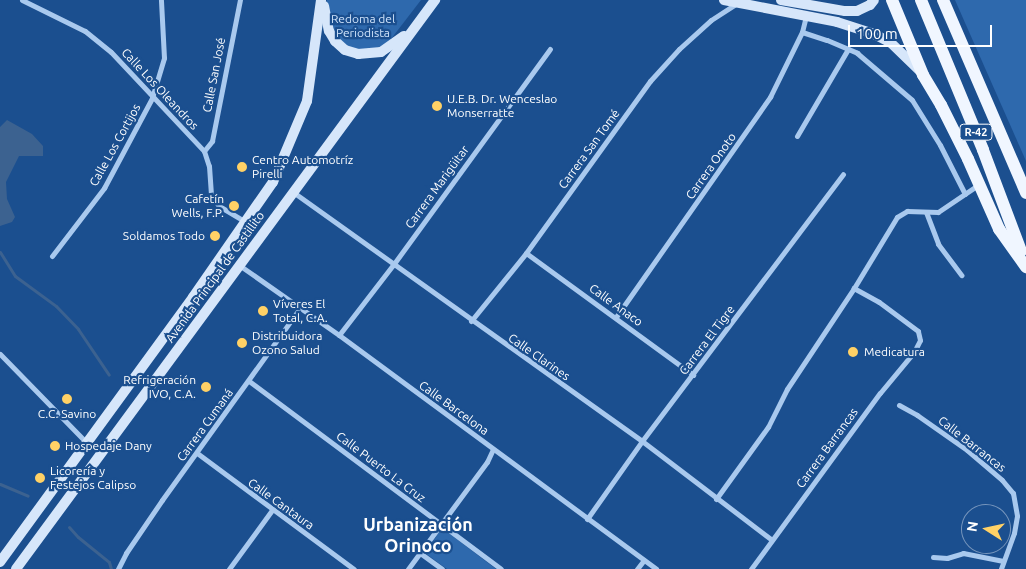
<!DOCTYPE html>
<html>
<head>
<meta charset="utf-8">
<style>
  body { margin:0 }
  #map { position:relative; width:1026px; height:569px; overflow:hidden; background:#1b4f8f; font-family:Ubuntu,sans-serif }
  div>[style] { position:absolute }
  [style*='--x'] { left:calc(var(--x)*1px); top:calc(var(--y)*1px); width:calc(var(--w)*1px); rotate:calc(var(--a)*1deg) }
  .green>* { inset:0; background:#2e69ad }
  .water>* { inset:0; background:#3c6290 }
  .stream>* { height:3px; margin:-1.5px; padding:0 1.5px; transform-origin:1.5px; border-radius:1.5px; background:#3c6290 }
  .street>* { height:5px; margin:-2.5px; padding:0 2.5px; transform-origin:2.5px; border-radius:2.5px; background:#a9c9ee }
  .secondary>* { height:10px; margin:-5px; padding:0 5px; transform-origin:5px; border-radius:5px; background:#d6e6fa }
  .primary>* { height:12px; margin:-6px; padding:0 6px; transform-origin:6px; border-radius:6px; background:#f0f6ff }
  .dots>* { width:14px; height:14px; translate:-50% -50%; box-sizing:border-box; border:2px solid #1b4f8f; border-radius:50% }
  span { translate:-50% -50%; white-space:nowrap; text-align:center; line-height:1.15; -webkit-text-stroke:4.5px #1b4f8f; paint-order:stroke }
  .shield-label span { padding:1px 4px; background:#1b4f8f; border:1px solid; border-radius:4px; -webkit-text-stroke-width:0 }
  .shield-label { font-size:11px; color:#fff; font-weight:700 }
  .park-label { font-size:12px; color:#cfe3fa }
  .street-label { font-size:12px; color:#fff }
  .poi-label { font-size:12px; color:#fff }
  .left { translate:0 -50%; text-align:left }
  .right { translate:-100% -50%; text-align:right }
  .district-label { font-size:18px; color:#fff; font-weight:700 }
  .north { position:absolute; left:961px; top:504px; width:50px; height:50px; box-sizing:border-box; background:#1b4f8f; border:1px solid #7695bc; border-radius:50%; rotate:280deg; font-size:14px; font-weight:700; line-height:20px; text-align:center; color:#fff }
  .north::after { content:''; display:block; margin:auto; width:18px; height:22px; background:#ffd166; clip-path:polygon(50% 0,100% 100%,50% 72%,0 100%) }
  .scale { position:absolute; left:848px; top:25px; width:144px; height:22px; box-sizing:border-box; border:2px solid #fff; border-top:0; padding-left:6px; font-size:15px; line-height:18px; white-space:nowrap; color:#fff; -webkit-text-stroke:4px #1b4f8f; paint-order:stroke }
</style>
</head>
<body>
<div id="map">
  <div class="green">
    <i style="clip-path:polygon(327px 0,421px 0,381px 52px,358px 54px,336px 37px,327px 14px)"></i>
    <i style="clip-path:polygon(955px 0,1026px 0,1026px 161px)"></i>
    <i style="clip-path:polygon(442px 528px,496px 569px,447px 569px,425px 553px)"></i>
  </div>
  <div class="water">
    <i style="clip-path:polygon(7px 120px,32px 134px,43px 146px,43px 156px,19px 156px,6px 182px,7px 199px,15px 217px,12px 222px,0 226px,0 127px)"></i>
  </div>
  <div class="stream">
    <i style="--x:0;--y:252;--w:28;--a:58"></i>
    <i style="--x:15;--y:276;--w:51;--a:36.2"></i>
    <i style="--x:56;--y:306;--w:32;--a:46"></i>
    <i style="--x:78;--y:329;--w:55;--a:56"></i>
    <i style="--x:0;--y:484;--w:30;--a:23"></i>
    <i style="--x:69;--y:527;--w:13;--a:48"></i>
    <i style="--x:78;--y:537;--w:40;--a:39"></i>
    <i style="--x:109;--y:562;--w:7;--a:74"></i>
  </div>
  <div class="street">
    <i style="--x:22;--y:0;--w:70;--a:26.2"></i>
    <i style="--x:85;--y:31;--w:33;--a:39"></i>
    <i style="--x:111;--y:52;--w:136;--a:46.8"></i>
    <i style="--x:204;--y:151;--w:16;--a:72"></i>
    <i style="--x:209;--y:166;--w:29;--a:86"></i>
    <i style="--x:211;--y:195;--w:14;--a:54"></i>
    <i style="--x:219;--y:206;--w:31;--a:31"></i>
    <i style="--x:802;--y:32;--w:26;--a:18"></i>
    <i style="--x:827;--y:40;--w:33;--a:23"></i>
    <i style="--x:857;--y:53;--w:72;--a:40.5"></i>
    <i style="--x:912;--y:100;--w:53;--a:58.1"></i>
    <i style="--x:940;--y:145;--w:55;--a:63"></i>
    <i style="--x:797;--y:136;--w:101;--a:-59.6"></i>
    <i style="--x:204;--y:151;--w:13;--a:-51"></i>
    <i style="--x:212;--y:141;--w:144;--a:-78.8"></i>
    <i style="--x:293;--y:192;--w:429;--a:35.5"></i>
    <i style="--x:642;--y:441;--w:163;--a:37.3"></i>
    <i style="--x:926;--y:212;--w:34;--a:69"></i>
    <i style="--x:938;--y:244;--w:39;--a:53"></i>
    <i style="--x:526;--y:253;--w:207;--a:36.1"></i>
    <i style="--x:52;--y:256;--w:86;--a:-52.6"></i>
    <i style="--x:104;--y:188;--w:102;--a:-61.9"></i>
    <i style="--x:152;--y:98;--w:42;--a:-73.3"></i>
    <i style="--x:164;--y:58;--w:58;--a:-93"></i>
    <i style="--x:239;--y:265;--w:122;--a:35"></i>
    <i style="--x:339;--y:335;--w:394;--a:36.4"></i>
    <i style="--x:616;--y:317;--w:269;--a:-55"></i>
    <i style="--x:770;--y:97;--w:72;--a:-63.8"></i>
    <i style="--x:802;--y:32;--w:16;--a:-76"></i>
    <i style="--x:471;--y:321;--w:87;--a:-51"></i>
    <i style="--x:526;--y:253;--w:212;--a:-54.2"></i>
    <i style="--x:650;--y:81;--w:43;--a:-47.8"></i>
    <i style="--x:679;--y:49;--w:43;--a:-42.2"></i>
    <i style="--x:711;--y:20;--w:31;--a:-33"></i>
    <i style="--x:339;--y:335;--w:88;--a:-52.4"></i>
    <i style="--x:393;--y:265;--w:267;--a:-54"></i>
    <i style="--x:0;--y:354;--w:124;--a:45.7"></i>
    <i style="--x:249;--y:381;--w:314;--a:36.7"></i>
    <i style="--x:899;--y:405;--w:21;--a:29"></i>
    <i style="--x:917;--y:415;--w:61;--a:35"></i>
    <i style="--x:967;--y:450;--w:46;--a:40.6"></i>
    <i style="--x:1002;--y:480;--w:17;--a:50"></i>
    <i style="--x:1013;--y:493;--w:23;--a:80"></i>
    <i style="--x:1017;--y:516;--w:17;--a:100"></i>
    <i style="--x:1014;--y:533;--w:38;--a:110"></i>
    <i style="--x:197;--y:453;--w:195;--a:36.5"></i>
    <i style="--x:716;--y:499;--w:89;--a:-54.2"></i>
    <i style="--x:768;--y:427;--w:42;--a:-63.4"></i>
    <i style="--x:787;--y:389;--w:121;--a:-56.4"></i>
    <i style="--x:854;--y:288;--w:83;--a:-58.8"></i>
    <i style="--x:897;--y:217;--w:12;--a:-31"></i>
    <i style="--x:907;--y:211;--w:31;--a:2"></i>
    <i style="--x:938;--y:212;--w:48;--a:-34"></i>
    <i style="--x:587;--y:519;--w:95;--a:-54.8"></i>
    <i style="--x:642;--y:441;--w:334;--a:-53"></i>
    <i style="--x:420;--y:553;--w:27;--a:36"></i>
    <i style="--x:933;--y:557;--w:14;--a:4"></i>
    <i style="--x:947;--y:558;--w:17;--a:-17"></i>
    <i style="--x:963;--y:553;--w:41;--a:11.3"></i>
    <i style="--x:118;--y:569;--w:18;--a:-63"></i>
    <i style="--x:126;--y:553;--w:64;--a:-55.8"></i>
    <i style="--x:162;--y:500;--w:235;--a:-54.3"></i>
    <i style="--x:229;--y:569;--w:73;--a:-53.9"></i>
    <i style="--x:408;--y:569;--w:133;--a:-53.6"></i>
    <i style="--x:487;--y:462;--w:14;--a:-65"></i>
    <i style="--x:637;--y:569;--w:11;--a:-52"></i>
    <i style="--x:751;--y:569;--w:218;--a:-53.8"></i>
    <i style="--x:880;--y:393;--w:53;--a:-50.3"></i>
    <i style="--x:914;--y:352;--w:13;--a:-63"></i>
    <i style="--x:920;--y:340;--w:9;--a:-103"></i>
    <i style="--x:918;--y:331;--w:49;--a:-143.4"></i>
    <i style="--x:879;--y:302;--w:29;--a:-151"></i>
  </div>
  <div class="secondary">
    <i style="--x:724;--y:0;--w:115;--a:11"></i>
    <i style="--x:837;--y:22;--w:39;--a:18"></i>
    <i style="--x:874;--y:34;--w:18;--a:27"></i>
    <i style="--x:890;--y:42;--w:42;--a:44"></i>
    <i style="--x:781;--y:0;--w:65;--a:9.8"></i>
    <i style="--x:845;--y:11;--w:12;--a:0"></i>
    <i style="--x:857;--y:11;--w:14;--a:-25"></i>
    <i style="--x:870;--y:5;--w:6;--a:-51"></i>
    <i style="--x:324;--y:6;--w:25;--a:79"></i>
    <i style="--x:329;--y:31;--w:12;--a:59"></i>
    <i style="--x:335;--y:41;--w:13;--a:42"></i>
    <i style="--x:345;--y:50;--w:14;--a:17"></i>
    <i style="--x:358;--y:54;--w:23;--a:-5"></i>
    <i style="--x:381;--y:52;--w:28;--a:-35"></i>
    <i style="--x:0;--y:562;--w:328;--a:-53.9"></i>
    <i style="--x:193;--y:297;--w:140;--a:-55.2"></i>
    <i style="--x:273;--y:182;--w:88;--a:-67.2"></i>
    <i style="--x:307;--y:101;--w:102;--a:-82.1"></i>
    <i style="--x:16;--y:569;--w:707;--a:-53.63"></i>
  </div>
  <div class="primary">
    <i style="--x:892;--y:0;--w:81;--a:67.5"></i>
    <i style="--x:923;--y:75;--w:35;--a:59"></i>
    <i style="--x:941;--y:105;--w:60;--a:63.4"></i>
    <i style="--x:968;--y:159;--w:77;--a:66.1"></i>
    <i style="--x:999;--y:229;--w:47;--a:54.6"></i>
    <i style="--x:921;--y:0;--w:162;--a:67.5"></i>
    <i style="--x:983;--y:150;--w:108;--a:69.4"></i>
    <i style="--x:943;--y:0;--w:210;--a:66.7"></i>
  </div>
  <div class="dots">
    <i style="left:437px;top:106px;background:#ffd166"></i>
    <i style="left:242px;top:167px;background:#ffd166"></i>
    <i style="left:234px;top:206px;background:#ffd166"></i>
    <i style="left:215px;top:236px;background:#ffd166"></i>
    <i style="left:263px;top:311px;background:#ffd166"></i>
    <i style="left:242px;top:343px;background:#ffd166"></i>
    <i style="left:853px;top:352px;background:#ffd166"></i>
    <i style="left:206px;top:387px;background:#ffd166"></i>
    <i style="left:67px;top:399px;background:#ffd166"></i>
    <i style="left:55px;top:446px;background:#ffd166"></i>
    <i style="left:40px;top:478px;background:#ffd166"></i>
  </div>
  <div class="shield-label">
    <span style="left:976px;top:132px">R-42</span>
  </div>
  <div class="park-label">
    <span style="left:363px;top:26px">Redoma del<br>Periodista</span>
  </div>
  <div class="street-label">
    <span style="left:214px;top:75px;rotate:-79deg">Calle San José</span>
    <span style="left:160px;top:89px;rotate:47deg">Calle Los Oleandros</span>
    <span style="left:115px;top:145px;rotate:-61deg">Calle Los Cortijos</span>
    <span style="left:589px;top:149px;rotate:-54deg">Carrera San Tomé</span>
    <span style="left:711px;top:166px;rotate:-55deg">Carrera Onoto</span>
    <span style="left:437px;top:187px;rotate:-54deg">Carrera Marigüitar</span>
    <span style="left:215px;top:277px;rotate:-54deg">Avenida Principal de Castillito</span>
    <span style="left:616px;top:305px;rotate:36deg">Calle Anaco</span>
    <span style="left:707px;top:340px;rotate:-53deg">Carrera El Tigre</span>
    <span style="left:539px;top:357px;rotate:35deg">Calle Clarines</span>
    <span style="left:454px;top:408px;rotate:36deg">Calle Barcelona</span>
    <span style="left:205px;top:425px;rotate:-54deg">Carrera Cumaná</span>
    <span style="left:972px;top:444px;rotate:38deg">Calle Barrancas</span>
    <span style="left:827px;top:448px;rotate:-54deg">Carrera Barrancas</span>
    <span style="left:381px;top:467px;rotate:37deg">Calle Puerto La Cruz</span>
    <span style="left:281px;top:504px;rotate:36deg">Calle Cantaura</span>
  </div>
  <div class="poi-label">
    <span class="left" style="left:447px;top:106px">U.E.B. Dr. Wenceslao<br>Monserratte</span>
    <span class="left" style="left:252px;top:167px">Centro Automotríz<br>Pirelli</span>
    <span class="right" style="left:224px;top:206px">Cafetín<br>Wells, F.P.</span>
    <span class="right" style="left:205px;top:236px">Soldamos Todo</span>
    <span class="left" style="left:273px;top:311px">Víveres El<br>Total, C.A.</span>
    <span class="left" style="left:252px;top:343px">Distribuidora<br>Ozono Salud</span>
    <span class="left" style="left:864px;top:352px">Medicatura</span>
    <span class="right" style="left:196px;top:387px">Refrigeración<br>IVO, C.A.</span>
    <span style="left:67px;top:414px">C.C. Savino</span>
    <span class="left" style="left:65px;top:446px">Hospedaje Dany</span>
    <span class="left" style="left:50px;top:478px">Licorería y<br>Festejos Calipso</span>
  </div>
  <div class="district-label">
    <span style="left:418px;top:535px">Urbanización<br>Orinoco</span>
  </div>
  <div class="north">N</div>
  <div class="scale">100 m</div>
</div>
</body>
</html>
